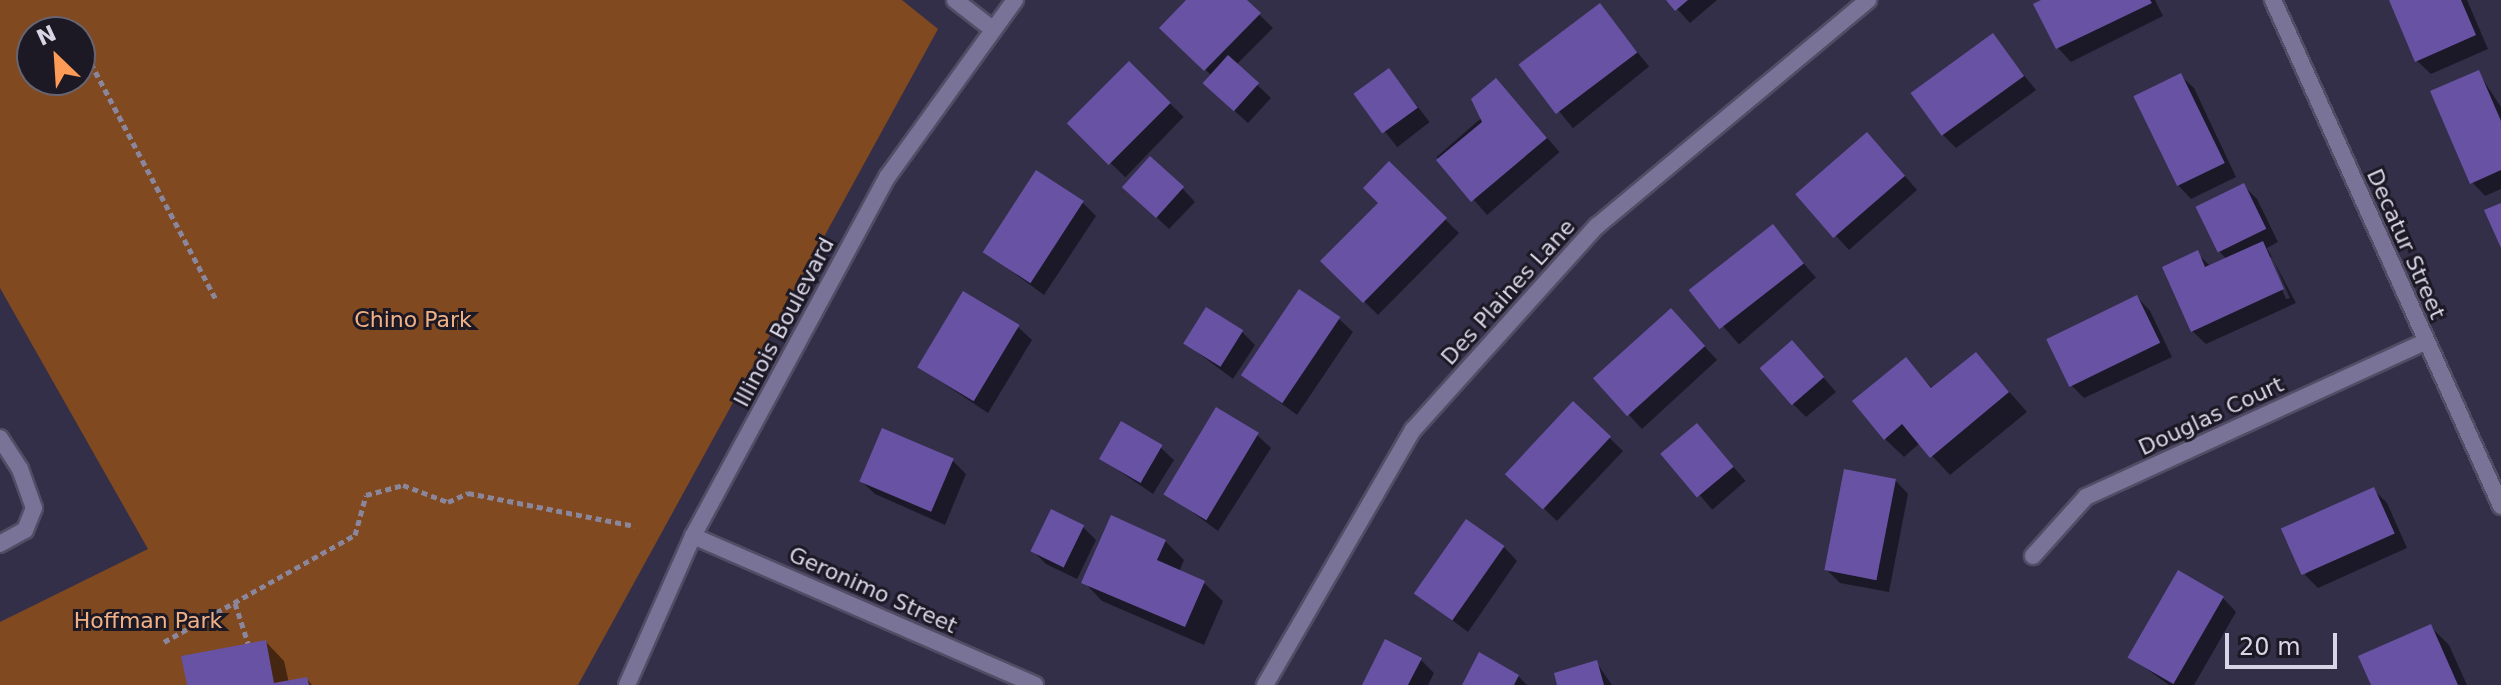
<!DOCTYPE html>
<html>
<head>
<meta charset="utf-8">
<style>
  body { margin:0 }
  #map { position:relative; width:2501px; height:685px; overflow:hidden; background:#342f49; font-family:"DejaVu Sans",sans-serif }
  div>[style] { position:absolute }
  [style*='--x'] { left:calc(var(--x)*1px); top:calc(var(--y)*1px); width:calc(var(--w)*1px); rotate:calc(var(--a)*1deg) }
  .green>* { inset:0; background:#814920 }
  .shadow>* { inset:0; background:#0007; transform-origin:0 0 }
  .building>* { inset:0; background:#6852a4; transform-origin:0 0 }
  .path>* { height:5px; margin-top:-2.5px; transform-origin:0; background:repeating-linear-gradient(90deg,#8a869b 0 6px,transparent 0 10px) }
  .roads { filter:drop-shadow(2px 0 #524d65) drop-shadow(-2px 0 #524d65) drop-shadow(0 2px #524d65) drop-shadow(0 -2px #524d65) }
  .service>* { height:16px; margin:-8px; padding:0 8px; transform-origin:8px; border-radius:8px; background:#7a7398 }
  .minor>* { height:16px; margin:-8px; padding:0 8px; transform-origin:8px; border-radius:8px; background:#7a7398 }
  span { translate:-50% -50%; white-space:nowrap; text-align:center; line-height:1.15; -webkit-text-stroke:6px #1c1925; paint-order:stroke }
  .street-label { font-size:22px; color:#d8d5e6 }
  .park-label { font-size:22px; color:#f1b187 }
  .north { position:absolute; left:16px; top:16px; width:80px; height:80px; box-sizing:border-box; background:#1c1925; border:2px solid #676472; border-radius:50%; rotate:335deg; font-size:22px; font-weight:700; line-height:32px; text-align:center; color:#d8d5e6 }
  .north::after { content:''; display:block; margin:auto; width:28px; height:36px; background:#fe9c57; clip-path:polygon(50% 0,100% 100%,50% 72%,0 100%) }
  .scale { position:absolute; left:2225px; top:633px; width:112px; height:36px; box-sizing:border-box; border:4px solid #d8d5e6; border-top:0; padding-left:10px; font-size:24px; line-height:28px; white-space:nowrap; color:#d8d5e6; -webkit-text-stroke:6px #1c1925; paint-order:stroke }
</style>
</head>
<body>
<div id="map">
  <div class="green">
    <i style="clip-path:polygon(evenodd,0 0,902px 0,938px 29px,578px 685px,0 685px,0 622px,148px 549px,0 288px,0 0,32px 32px,80px 32px,80px 80px,32px 80px,32px 32px)"></i>
  </div>
  <div class="shadow">
    <i style="clip-path:polygon(1189px 0,1244px 0,1273px 28px,1236px 65px,1271px 98px,1248px 123px,1218px 96px,1212px 76px,1162px 28px)"></i>
    <i style="clip-path:polygon(1669px 0,1717px 0,1690px 23px)"></i>
    <i style="clip-path:polygon(2045px 0,2155px 0,2163px 16px,2071px 62px,2058px 48px)"></i>
    <i style="clip-path:polygon(2391px 0,2467px 0,2488px 49px,2431px 74px,2417px 61px)"></i>
    <i style="left:1600px;top:6px;width:78px;height:98px;rotate:51deg"></i>
    <i style="clip-path:polygon(1992px 36px,2036px 90px,1956px 148px,1942px 134px)"></i>
    <i style="left:1129px;top:64px;width:76px;height:84px;rotate:44deg"></i>
    <i style="left:1389px;top:70px;width:66px;height:41px;rotate:52deg"></i>
    <i style="clip-path:polygon(2478px 72px,2501px 107px,2501px 189px,2485px 196px,2472px 182px)"></i>
    <i style="clip-path:polygon(2180px 75px,2194px 88px,2236px 177px,2191px 199px,2178px 185px,2135px 97px)"></i>
    <i style="left:1509px;top:94px;width:77px;height:96px;rotate:49deg"></i>
    <i style="clip-path:polygon(1881px 148px,1917px 190px,1849px 250px,1799px 195px)"></i>
    <i style="clip-path:polygon(1389px 164px,1459px 233px,1378px 315px,1323px 261px,1380px 203px)"></i>
    <i style="clip-path:polygon(evenodd,2244px 186px,2257px 199px,2278px 242px,2267px 248px,2296px 303px,2206px 344px,2192px 331px,2197px 253px,2211px 267px,2227px 260px,2219px 251px,2244px 186px,2268px 257px,2272px 257px,2290px 298px,2286px 299px,2268px 257px)"></i>
    <i style="clip-path:polygon(1182px 188px,1195px 202px,1169px 229px,1138px 200px)"></i>
    <i style="clip-path:polygon(1083px 203px,1096px 216px,1044px 295px,985px 252px)"></i>
    <i style="left:1772px;top:227px;width:67px;height:102px;rotate:49deg"></i>
    <i style="clip-path:polygon(2137px 297px,2150px 311px,2172px 357px,2084px 398px,2071px 385px)"></i>
    <i style="clip-path:polygon(1339px 319px,1353px 332px,1297px 415px,1243px 375px)"></i>
    <i style="clip-path:polygon(1684px 324px,1717px 360px,1642px 429px,1629px 415px)"></i>
    <i style="clip-path:polygon(1018px 327px,1032px 340px,988px 413px,919px 367px)"></i>
    <i style="clip-path:polygon(1242px 332px,1255px 345px,1233px 379px,1185px 343px)"></i>
    <i style="clip-path:polygon(1976px 354px,2027px 412px,1950px 475px,1920px 443px,1904px 457px,1885px 439px,1906px 360px,1933px 389px)"></i>
    <i style="clip-path:polygon(1805px 356px,1836px 392px,1806px 417px,1793px 404px)"></i>
    <i style="clip-path:polygon(1573px 403px,1623px 451px,1557px 521px,1521px 487px)"></i>
    <i style="left:1697px;top:425px;width:74px;height:44px;rotate:49deg"></i>
    <i style="clip-path:polygon(1257px 435px,1271px 448px,1218px 531px,1165px 492px)"></i>
    <i style="clip-path:polygon(1160px 447px,1174px 460px,1153px 494px,1100px 458px)"></i>
    <i style="clip-path:polygon(953px 461px,966px 474px,945px 525px,875px 494px,861px 481px)"></i>
    <i style="clip-path:polygon(1895px 480px,1908px 494px,1889px 592px,1840px 583px,1827px 570px)"></i>
    <i style="clip-path:polygon(2374px 490px,2387px 503px,2407px 548px,2318px 588px,2305px 575px)"></i>
    <i style="clip-path:polygon(1083px 527px,1096px 540px,1077px 579px,1046px 564px,1033px 551px)"></i>
    <i style="clip-path:polygon(1165px 541px,1184px 560px,1179px 572px,1204px 583px,1223px 601px,1204px 645px,1102px 601px,1084px 582px)"></i>
    <i style="clip-path:polygon(1504px 547px,1517px 561px,1468px 632px,1417px 594px)"></i>
    <i style="clip-path:polygon(2223px 598px,2236px 612px,2194px 685px,2169px 685px,2130px 657px)"></i>
    <i style="clip-path:polygon(2430px 626px,2449px 645px,2467px 685px,2373px 685px)"></i>
    <i style="clip-path:polygon(266px 642px,284px 661px,289px 683px,307px 679px,312px 685px,189px 685px)"></i>
    <i style="clip-path:polygon(1421px 660px,1434px 673px,1428px 685px,1365px 685px)"></i>
    <i style="clip-path:polygon(1596px 662px,1612px 685px,1559px 685px)"></i>
    <i style="clip-path:polygon(1518px 676px,1527px 685px,1464px 685px)"></i>
  </div>
  <div class="building">
    <i style="clip-path:polygon(1186px 0,1247px 0,1261px 13px,1204px 71px,1159px 28px)"></i>
    <i style="clip-path:polygon(1666px 0,1688px 0,1675px 11px)"></i>
    <i style="clip-path:polygon(2041px 0,2150px 0,2152px 3px,2056px 49px,2033px 4px)"></i>
    <i style="clip-path:polygon(2389px 0,2461px 0,2476px 35px,2415px 62px)"></i>
    <i style="left:1600px;top:3px;width:62px;height:102px;rotate:53deg"></i>
    <i style="left:1993px;top:33px;width:53px;height:102px;rotate:54deg"></i>
    <i style="left:1228px;top:55px;width:42px;height:38px;rotate:42deg"></i>
    <i style="left:1129px;top:61px;width:59px;height:88px;rotate:45deg"></i>
    <i style="left:1389px;top:68px;width:49px;height:44px;rotate:54deg"></i>
    <i style="clip-path:polygon(2479px 70px,2501px 121px,2501px 170px,2470px 184px,2430px 91px)"></i>
    <i style="left:2181px;top:73px;width:100px;height:53px;rotate:64deg"></i>
    <i style="clip-path:polygon(1496px 78px,1547px 138px,1471px 202px,1436px 160px,1482px 122px,1471px 99px)"></i>
    <i style="left:1867px;top:132px;width:58px;height:95px;rotate:49deg"></i>
    <i style="left:1150px;top:156px;width:46px;height:42px;rotate:42deg"></i>
    <i style="clip-path:polygon(1389px 161px,1447px 218px,1363px 303px,1320px 261px,1378px 203px,1363px 188px)"></i>
    <i style="left:1036px;top:170px;width:57px;height:98px;rotate:33deg"></i>
    <i style="left:2244px;top:183px;width:51px;height:54px;rotate:64deg"></i>
    <i style="clip-path:polygon(2501px 203px,2501px 248px,2484px 210px)"></i>
    <i style="left:1773px;top:224px;width:50px;height:107px;rotate:52deg"></i>
    <i style="clip-path:polygon(2263px 241px,2284px 289px,2191px 332px,2162px 267px,2198px 250px,2205px 267px)"></i>
    <i style="left:1299px;top:289px;width:50px;height:104px;rotate:34deg"></i>
    <i style="left:963px;top:291px;width:66px;height:89px;rotate:31deg"></i>
    <i style="left:2137px;top:295px;width:53px;height:101px;rotate:64deg"></i>
    <i style="left:1206px;top:307px;width:44px;height:43px;rotate:32deg"></i>
    <i style="left:1671px;top:308px;width:51px;height:105px;rotate:48deg"></i>
    <i style="left:1792px;top:340px;width:49px;height:43px;rotate:49deg"></i>
    <i style="clip-path:polygon(1976px 352px,2009px 392px,1930px 458px,1902px 424px,1884px 440px,1852px 401px,1906px 357px,1931px 388px)"></i>
    <i style="left:1573px;top:401px;width:52px;height:100px;rotate:43deg"></i>
    <i style="left:1216px;top:407px;width:50px;height:102px;rotate:31deg"></i>
    <i style="left:1121px;top:421px;width:48px;height:44px;rotate:30deg"></i>
    <i style="left:1697px;top:423px;width:57px;height:48px;rotate:50deg"></i>
    <i style="left:882px;top:428px;width:78px;height:58px;rotate:23deg"></i>
    <i style="left:1844px;top:469px;width:53px;height:103px;rotate:11deg"></i>
    <i style="left:2374px;top:487px;width:51px;height:102px;rotate:66deg"></i>
    <i style="left:1051px;top:509px;width:37px;height:47px;rotate:26deg"></i>
    <i style="clip-path:polygon(1111px 515px,1166px 540px,1157px 560px,1205px 581px,1185px 627px,1081px 583px)"></i>
    <i style="left:1466px;top:519px;width:47px;height:91px;rotate:35deg"></i>
    <i style="left:2178px;top:570px;width:53px;height:101px;rotate:30deg"></i>
    <i style="clip-path:polygon(2431px 624px,2458px 685px,2371px 685px,2358px 656px)"></i>
    <i style="clip-path:polygon(1385px 639px,1422px 658px,1408px 685px,1362px 685px)"></i>
    <i style="clip-path:polygon(266px 640px,274px 683px,307px 677px,309px 685px,187px 685px,181px 656px)"></i>
    <i style="clip-path:polygon(1479px 652px,1519px 675px,1514px 685px,1462px 685px)"></i>
    <i style="clip-path:polygon(1597px 660px,1604px 685px,1557px 685px,1554px 673px)"></i>
  </div>
  <div class="path">
    <i style="--x:86;--y:54;--w:278;--a:62.1"></i>
    <i style="--x:235;--y:603;--w:42;--a:72"></i>
    <i style="--x:164;--y:642;--w:219;--a:-29.3"></i>
    <i style="--x:355;--y:535;--w:41;--a:-74.6"></i>
    <i style="--x:366;--y:495;--w:38;--a:-15"></i>
    <i style="--x:403;--y:485;--w:48;--a:20.7"></i>
    <i style="--x:448;--y:502;--w:22;--a:-24"></i>
    <i style="--x:468;--y:493;--w:170;--a:11.2"></i>
  </div>
  <div class="roads">
    <div class="service">
      <i style="--x:0;--y:438;--w:37;--a:57"></i>
      <i style="--x:20;--y:469;--w:41;--a:70.3"></i>
      <i style="--x:34;--y:508;--w:24;--a:112"></i>
      <i style="--x:25;--y:530;--w:29;--a:151"></i>
    </div>
    <div class="minor">
      <i style="--x:955;--y:0;--w:46;--a:37.9"></i>
      <i style="--x:2273;--y:0;--w:555;--a:65.74"></i>
      <i style="--x:693;--y:536;--w:373;--a:23.5"></i>
      <i style="--x:2033;--y:556;--w:79;--a:-48.1"></i>
      <i style="--x:2086;--y:497;--w:374;--a:-24.6"></i>
      <i style="--x:627;--y:685;--w:163;--a:-66.1"></i>
      <i style="--x:693;--y:536;--w:409;--a:-61.6"></i>
      <i style="--x:888;--y:176;--w:217;--a:-54.2"></i>
      <i style="--x:1265;--y:685;--w:295;--a:-59.9"></i>
      <i style="--x:1413;--y:430;--w:275;--a:-48"></i>
      <i style="--x:1597;--y:226;--w:353;--a:-39.8"></i>
    </div>
  </div>
  <div class="street-label">
    <span style="left:2406px;top:244px;rotate:66deg">Decatur Street</span>
    <span style="left:1508px;top:292px;rotate:-48deg">Des Plaines Lane</span>
    <span style="left:784px;top:322px;rotate:-62deg">Illinois Boulevard</span>
    <span style="left:2211px;top:416px;rotate:-25deg">Douglas Court</span>
    <span style="left:873px;top:590px;rotate:24deg">Geronimo Street</span>
  </div>
  <div class="park-label">
    <span style="left:413px;top:320px">Chino Park</span>
    <span style="left:148px;top:621px">Hoffman Park</span>
  </div>
  <div class="north">N</div>
  <div class="scale">20 m</div>
</div>
</body>
</html>
